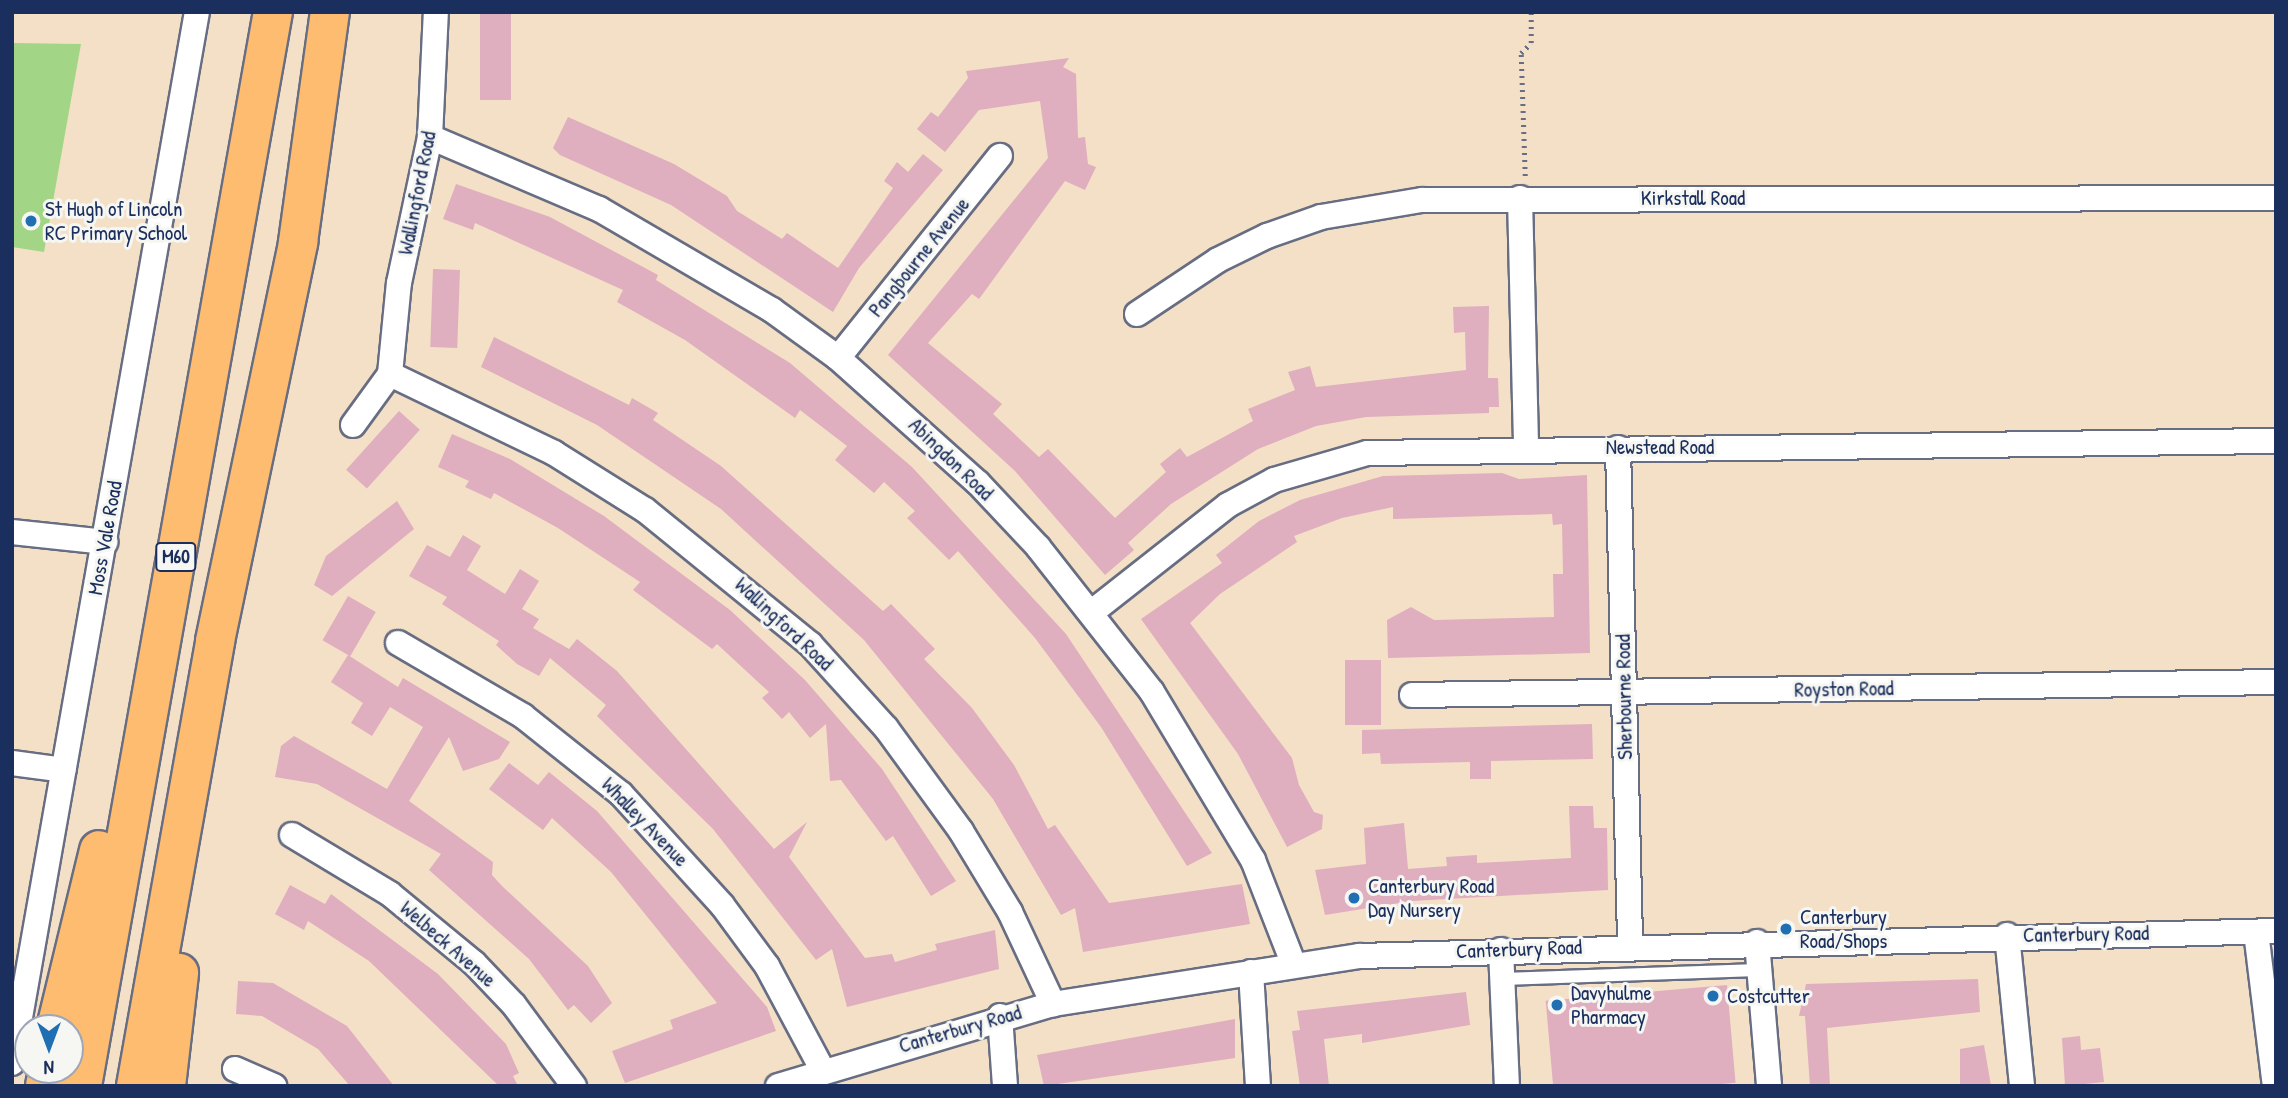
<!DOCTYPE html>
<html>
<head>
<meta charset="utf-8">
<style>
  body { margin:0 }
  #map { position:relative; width:2288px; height:1098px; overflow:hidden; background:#f4e0c6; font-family:"Patrick Hand",sans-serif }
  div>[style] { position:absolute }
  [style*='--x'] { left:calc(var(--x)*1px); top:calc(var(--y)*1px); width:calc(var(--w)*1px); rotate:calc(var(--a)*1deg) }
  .green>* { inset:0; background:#a2d686 }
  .building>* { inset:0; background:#dfaebf; transform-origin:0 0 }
  .path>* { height:4.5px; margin-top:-2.25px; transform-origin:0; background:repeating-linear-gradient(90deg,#676d82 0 2px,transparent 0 7px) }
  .roads { filter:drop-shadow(2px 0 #676d82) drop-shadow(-2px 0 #676d82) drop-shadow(0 2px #676d82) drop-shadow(0 -2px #676d82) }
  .service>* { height:12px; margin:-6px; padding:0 6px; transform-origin:6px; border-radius:6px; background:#fff }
  .minor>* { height:24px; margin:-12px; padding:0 12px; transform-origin:12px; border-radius:12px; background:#fff }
  .motorway>* { height:38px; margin:-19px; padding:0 19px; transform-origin:19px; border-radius:19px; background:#febc70 }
  .dots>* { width:19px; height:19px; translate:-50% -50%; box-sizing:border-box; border:4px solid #f6f6f2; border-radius:50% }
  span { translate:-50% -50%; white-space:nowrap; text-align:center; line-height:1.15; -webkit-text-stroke:6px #f6f6f2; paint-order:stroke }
  .shield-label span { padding:2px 5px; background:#f6f6f2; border:2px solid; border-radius:5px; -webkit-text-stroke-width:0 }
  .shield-label { font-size:19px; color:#1b2f5e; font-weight:700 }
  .street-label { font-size:21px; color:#1b2f5e }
  .poi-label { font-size:21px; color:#1b2f5e }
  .left { translate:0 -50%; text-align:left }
  .frame { position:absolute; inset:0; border:14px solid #1b2f5e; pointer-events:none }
  .north { position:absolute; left:14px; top:1014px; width:70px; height:70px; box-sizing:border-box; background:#f6f6f2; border:2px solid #9ea6b7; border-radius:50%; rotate:180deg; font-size:19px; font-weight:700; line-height:28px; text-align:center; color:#1b2f5e }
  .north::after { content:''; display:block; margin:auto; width:24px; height:32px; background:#1f6fb2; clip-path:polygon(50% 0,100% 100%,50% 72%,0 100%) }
</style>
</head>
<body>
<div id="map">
  <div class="green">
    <i style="clip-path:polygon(12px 43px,81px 44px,44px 252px,12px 247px)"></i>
  </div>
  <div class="building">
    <i style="left:480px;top:12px;width:31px;height:88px"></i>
    <i style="clip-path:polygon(1069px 58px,1063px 67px,1076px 74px,1078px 138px,1085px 137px,1088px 164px,1096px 167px,1085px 190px,1065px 181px,979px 299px,972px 294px,928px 343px,1002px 404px,993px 414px,1039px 457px,1048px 449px,1115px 518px,1166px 472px,1160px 464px,1180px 448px,1187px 457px,1253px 421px,1248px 409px,1295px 390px,1288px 372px,1310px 366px,1316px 387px,1466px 370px,1465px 332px,1454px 333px,1453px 307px,1489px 306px,1488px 378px,1498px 378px,1499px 407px,1489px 407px,1489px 413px,1366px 417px,1316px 426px,1258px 449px,1171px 504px,1128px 543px,1134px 550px,1105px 575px,1015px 471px,888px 355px,1048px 158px,1040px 101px,979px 110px,945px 152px,917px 129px,931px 112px,938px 117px,968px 78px,966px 71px)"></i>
    <i style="clip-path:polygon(568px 117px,674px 164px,727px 196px,737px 211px,782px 239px,787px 233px,838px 268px,893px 188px,884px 181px,897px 162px,908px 172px,923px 154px,943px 170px,859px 268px,833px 312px,671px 205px,560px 155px,553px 148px)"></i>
    <i style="clip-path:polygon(456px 184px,550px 217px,658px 275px,656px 280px,790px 363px,912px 467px,1066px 634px,1212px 853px,1187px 866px,1101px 727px,1035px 638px,958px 551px,949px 560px,907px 518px,915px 511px,884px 482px,874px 493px,835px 460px,847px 446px,800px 410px,795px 418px,685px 340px,617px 302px,623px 290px,475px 223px,473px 230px,443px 219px)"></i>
    <i style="left:433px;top:269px;width:27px;height:78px;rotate:2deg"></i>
    <i style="clip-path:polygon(494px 337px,629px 405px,632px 398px,658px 413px,653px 420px,721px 466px,883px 611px,891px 604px,935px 649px,924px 659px,972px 708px,1014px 765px,1048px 829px,1055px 825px,1109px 903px,1242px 884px,1250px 924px,1083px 952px,1075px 908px,1061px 915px,993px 799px,864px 640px,721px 509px,597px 425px,481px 367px)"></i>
    <i style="left:399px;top:411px;width:28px;height:79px;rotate:42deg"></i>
    <i style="clip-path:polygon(452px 434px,510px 459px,604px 516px,730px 610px,805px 680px,882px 769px,956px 881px,931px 896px,893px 836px,886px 841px,841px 780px,830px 781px,826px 724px,810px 738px,789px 712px,782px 719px,762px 698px,769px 692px,717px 644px,712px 649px,633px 590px,640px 582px,558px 528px,494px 493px,491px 499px,465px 487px,469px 481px,438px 467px)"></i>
    <i style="clip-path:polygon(1502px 473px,1519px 479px,1587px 475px,1590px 653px,1388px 658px,1387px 620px,1411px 607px,1434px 620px,1554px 617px,1553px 574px,1563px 574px,1562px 524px,1553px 525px,1552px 514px,1393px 519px,1393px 507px,1342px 518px,1294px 536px,1297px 542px,1220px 594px,1190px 623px,1292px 758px,1299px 785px,1314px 812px,1323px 815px,1322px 829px,1287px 847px,1238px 754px,1141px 619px,1222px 563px,1216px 555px,1259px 521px,1300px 500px,1383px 476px)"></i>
    <i style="clip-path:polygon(397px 501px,414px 529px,332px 596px,314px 585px,326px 556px)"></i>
    <i style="clip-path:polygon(463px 535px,481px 546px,467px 570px,505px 594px,520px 569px,539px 581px,522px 609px,539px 619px,533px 628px,569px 649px,577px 639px,617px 671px,774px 849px,807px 822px,789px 857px,865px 958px,892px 954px,895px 962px,937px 950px,935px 944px,995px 930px,999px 969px,847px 1007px,832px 949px,816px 960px,713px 829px,597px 716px,606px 705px,550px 658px,539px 676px,517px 664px,496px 645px,499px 641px,442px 604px,447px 597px,409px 576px,427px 545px,450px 557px)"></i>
    <i style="left:348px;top:596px;width:32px;height:51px;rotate:30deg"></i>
    <i style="clip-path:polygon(348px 655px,398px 687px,403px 678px,510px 742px,499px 759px,463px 771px,449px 737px,409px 801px,493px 862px,492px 875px,502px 886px,588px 966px,612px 1003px,591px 1023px,574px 1005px,568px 1010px,529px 959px,429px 870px,441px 854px,317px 784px,275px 777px,281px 746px,294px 736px,387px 789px,423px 727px,390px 707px,372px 736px,351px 723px,363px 703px,331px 682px)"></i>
    <i style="left:1345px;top:660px;width:36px;height:65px"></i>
    <i style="clip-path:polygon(1592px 724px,1593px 759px,1491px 761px,1491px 779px,1470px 779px,1470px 762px,1381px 764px,1380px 753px,1362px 754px,1362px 730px)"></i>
    <i style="clip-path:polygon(509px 763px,538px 785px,549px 772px,597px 811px,767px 1007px,776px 1031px,625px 1083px,612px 1051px,673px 1029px,670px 1020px,717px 1003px,611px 872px,552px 818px,543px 830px,489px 789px)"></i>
    <i style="clip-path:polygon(1569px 806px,1593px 806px,1594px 828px,1607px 828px,1608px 890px,1412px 901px,1325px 915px,1315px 870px,1366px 864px,1364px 828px,1404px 823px,1408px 869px,1447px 866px,1446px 857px,1477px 855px,1477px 863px,1571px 858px)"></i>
    <i style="clip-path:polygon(290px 885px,325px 904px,331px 894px,438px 974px,506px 1044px,519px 1073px,513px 1076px,518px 1086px,499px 1086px,369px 961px,308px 921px,304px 930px,275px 914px)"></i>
    <i style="clip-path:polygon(1978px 979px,1980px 1012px,1827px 1028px,1830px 1086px,1810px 1086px,1805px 1016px,1799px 1016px,1806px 984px)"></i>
    <i style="clip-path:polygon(238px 981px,273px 983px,347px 1026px,394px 1086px,350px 1086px,318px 1049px,262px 1016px,236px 1014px)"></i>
    <i style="left:1727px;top:985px;width:98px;height:182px;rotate:85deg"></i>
    <i style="clip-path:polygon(1466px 992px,1470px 1025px,1362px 1043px,1362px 1034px,1324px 1039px,1329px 1086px,1300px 1086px,1292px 1031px,1300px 1030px,1297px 1011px)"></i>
    <i style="clip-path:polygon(1235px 1019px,1235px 1058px,1044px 1086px,1037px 1055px)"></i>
    <i style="clip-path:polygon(2080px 1036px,2081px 1050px,2100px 1048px,2104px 1082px,2065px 1086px,2062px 1038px)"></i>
    <i style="clip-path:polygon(1984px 1045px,1991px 1086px,1960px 1086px,1960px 1049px)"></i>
  </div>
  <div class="path">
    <i style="--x:1525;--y:176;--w:123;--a:-91.9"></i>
    <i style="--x:1521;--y:53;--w:14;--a:-45"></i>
    <i style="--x:1531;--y:43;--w:31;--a:-90"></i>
  </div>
  <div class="roads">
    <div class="service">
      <i style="--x:1502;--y:979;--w:257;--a:-2"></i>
    </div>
    <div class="minor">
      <i style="--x:430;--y:137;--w:184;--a:23.1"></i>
      <i style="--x:599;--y:209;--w:200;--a:30.3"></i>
      <i style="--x:772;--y:310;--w:82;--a:36"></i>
      <i style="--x:838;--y:358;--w:188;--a:41.8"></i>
      <i style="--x:978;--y:483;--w:88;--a:46.8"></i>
      <i style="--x:1038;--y:547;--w:184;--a:51.8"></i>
      <i style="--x:1152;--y:692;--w:196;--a:59"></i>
      <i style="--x:1253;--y:860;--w:113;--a:68.7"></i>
      <i style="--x:1520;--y:198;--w:249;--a:88.6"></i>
      <i style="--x:1137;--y:314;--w:97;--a:-33.7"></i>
      <i style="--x:1218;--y:260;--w:55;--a:-26.1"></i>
      <i style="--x:1267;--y:236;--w:57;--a:-19.4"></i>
      <i style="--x:1321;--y:217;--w:102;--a:-9.6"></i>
      <i style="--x:1422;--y:200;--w:854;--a:-0.13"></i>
      <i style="--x:838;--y:358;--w:259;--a:-51.3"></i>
      <i style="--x:390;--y:374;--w:182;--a:25.7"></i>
      <i style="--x:554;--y:453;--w:107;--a:32.1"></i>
      <i style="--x:645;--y:510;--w:213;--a:39.1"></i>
      <i style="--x:810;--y:644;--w:113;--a:47.9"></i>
      <i style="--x:886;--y:728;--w:127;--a:53.9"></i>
      <i style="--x:961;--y:831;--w:95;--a:58.8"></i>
      <i style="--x:1010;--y:912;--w:102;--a:64.9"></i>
      <i style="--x:353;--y:425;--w:63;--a:-54"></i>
      <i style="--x:390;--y:374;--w:91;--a:-84.4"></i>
      <i style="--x:399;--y:283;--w:149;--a:-78"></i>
      <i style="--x:430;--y:137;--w:125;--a:-87.3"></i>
      <i style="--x:1618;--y:448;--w:497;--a:88.6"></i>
      <i style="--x:12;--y:532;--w:94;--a:6.1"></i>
      <i style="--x:1092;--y:612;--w:173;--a:-38.2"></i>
      <i style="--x:1228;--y:505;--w:52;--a:-28.5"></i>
      <i style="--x:1274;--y:480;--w:97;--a:-16.2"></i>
      <i style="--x:1367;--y:453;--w:909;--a:-0.76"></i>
      <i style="--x:398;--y:643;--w:145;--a:30.3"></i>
      <i style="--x:523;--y:716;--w:125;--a:38.5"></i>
      <i style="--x:621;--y:794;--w:150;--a:47.7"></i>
      <i style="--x:722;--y:905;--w:76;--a:53.6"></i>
      <i style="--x:767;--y:966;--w:117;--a:61.9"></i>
      <i style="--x:1412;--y:695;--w:864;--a:-0.86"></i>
      <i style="--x:12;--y:763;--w:52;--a:7.7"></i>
      <i style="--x:292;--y:835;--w:114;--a:31"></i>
      <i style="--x:390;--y:894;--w:109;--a:39.4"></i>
      <i style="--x:474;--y:963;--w:58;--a:46.4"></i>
      <i style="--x:514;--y:1005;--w:101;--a:53.5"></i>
      <i style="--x:2256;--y:932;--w:155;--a:83"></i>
      <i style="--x:2007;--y:935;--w:152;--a:84.3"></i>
      <i style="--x:1757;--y:942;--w:144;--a:85.2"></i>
      <i style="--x:1501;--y:950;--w:136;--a:87.5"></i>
      <i style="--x:1251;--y:972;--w:114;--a:86.5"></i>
      <i style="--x:1000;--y:1016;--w:70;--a:85.9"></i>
      <i style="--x:12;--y:1063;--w:1067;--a:-80.02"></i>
      <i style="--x:235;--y:1069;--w:43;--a:23.6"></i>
      <i style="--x:778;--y:1086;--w:287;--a:-16.6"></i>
      <i style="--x:1053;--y:1004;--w:310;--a:-8.9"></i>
      <i style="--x:1359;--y:956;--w:917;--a:-1.56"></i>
    </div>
    <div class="motorway">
      <i style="--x:56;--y:1028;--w:183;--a:-76.4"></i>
      <i style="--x:45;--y:1086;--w:16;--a:-79"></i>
      <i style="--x:82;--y:1086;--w:1091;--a:-79.92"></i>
      <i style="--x:136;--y:1086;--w:452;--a:-79.9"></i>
      <i style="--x:215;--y:641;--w:408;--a:-78.2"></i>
      <i style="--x:298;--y:242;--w:232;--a:-82.1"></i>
      <i style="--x:166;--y:1086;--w:114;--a:-83.4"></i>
    </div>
  </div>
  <div class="dots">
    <i style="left:31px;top:221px;background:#1f6fb2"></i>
    <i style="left:1354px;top:898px;background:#1f6fb2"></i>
    <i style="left:1786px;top:929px;background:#1f6fb2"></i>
    <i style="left:1713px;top:996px;background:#1f6fb2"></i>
    <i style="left:1557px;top:1005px;background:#1f6fb2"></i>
  </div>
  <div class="shield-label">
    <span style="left:176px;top:557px">M60</span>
  </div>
  <div class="street-label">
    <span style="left:417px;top:193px;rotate:-79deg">Wallingford Road</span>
    <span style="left:1693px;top:198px">Kirkstall Road</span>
    <span style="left:919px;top:257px;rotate:-51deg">Pangbourne Avenue</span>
    <span style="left:1660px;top:447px">Newstead Road</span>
    <span style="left:951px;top:459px;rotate:44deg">Abingdon Road</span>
    <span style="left:105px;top:538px;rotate:-80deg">Moss Vale Road</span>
    <span style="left:784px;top:624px;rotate:43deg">Wallingford Road</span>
    <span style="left:1844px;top:689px;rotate:-1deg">Royston Road</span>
    <span style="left:1624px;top:697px;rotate:-91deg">Sherbourne Road</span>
    <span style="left:645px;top:822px;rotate:46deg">Whalley Avenue</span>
    <span style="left:2086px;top:934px;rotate:-1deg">Canterbury Road</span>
    <span style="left:448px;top:944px;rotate:41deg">Welbeck Avenue</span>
    <span style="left:1519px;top:949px;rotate:-2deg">Canterbury Road</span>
    <span style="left:960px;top:1029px;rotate:-16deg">Canterbury Road</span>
  </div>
  <div class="poi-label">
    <span class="left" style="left:45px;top:221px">St Hugh of Lincoln<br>RC Primary School</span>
    <span class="left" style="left:1368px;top:898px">Canterbury Road<br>Day Nursery</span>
    <span class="left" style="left:1800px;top:929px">Canterbury<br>Road/Shops</span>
    <span class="left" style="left:1571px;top:1005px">Davyhulme<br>Pharmacy</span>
    <span class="left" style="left:1727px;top:996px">Costcutter</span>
  </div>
  <div class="frame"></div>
  <div class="north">N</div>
</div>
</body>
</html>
